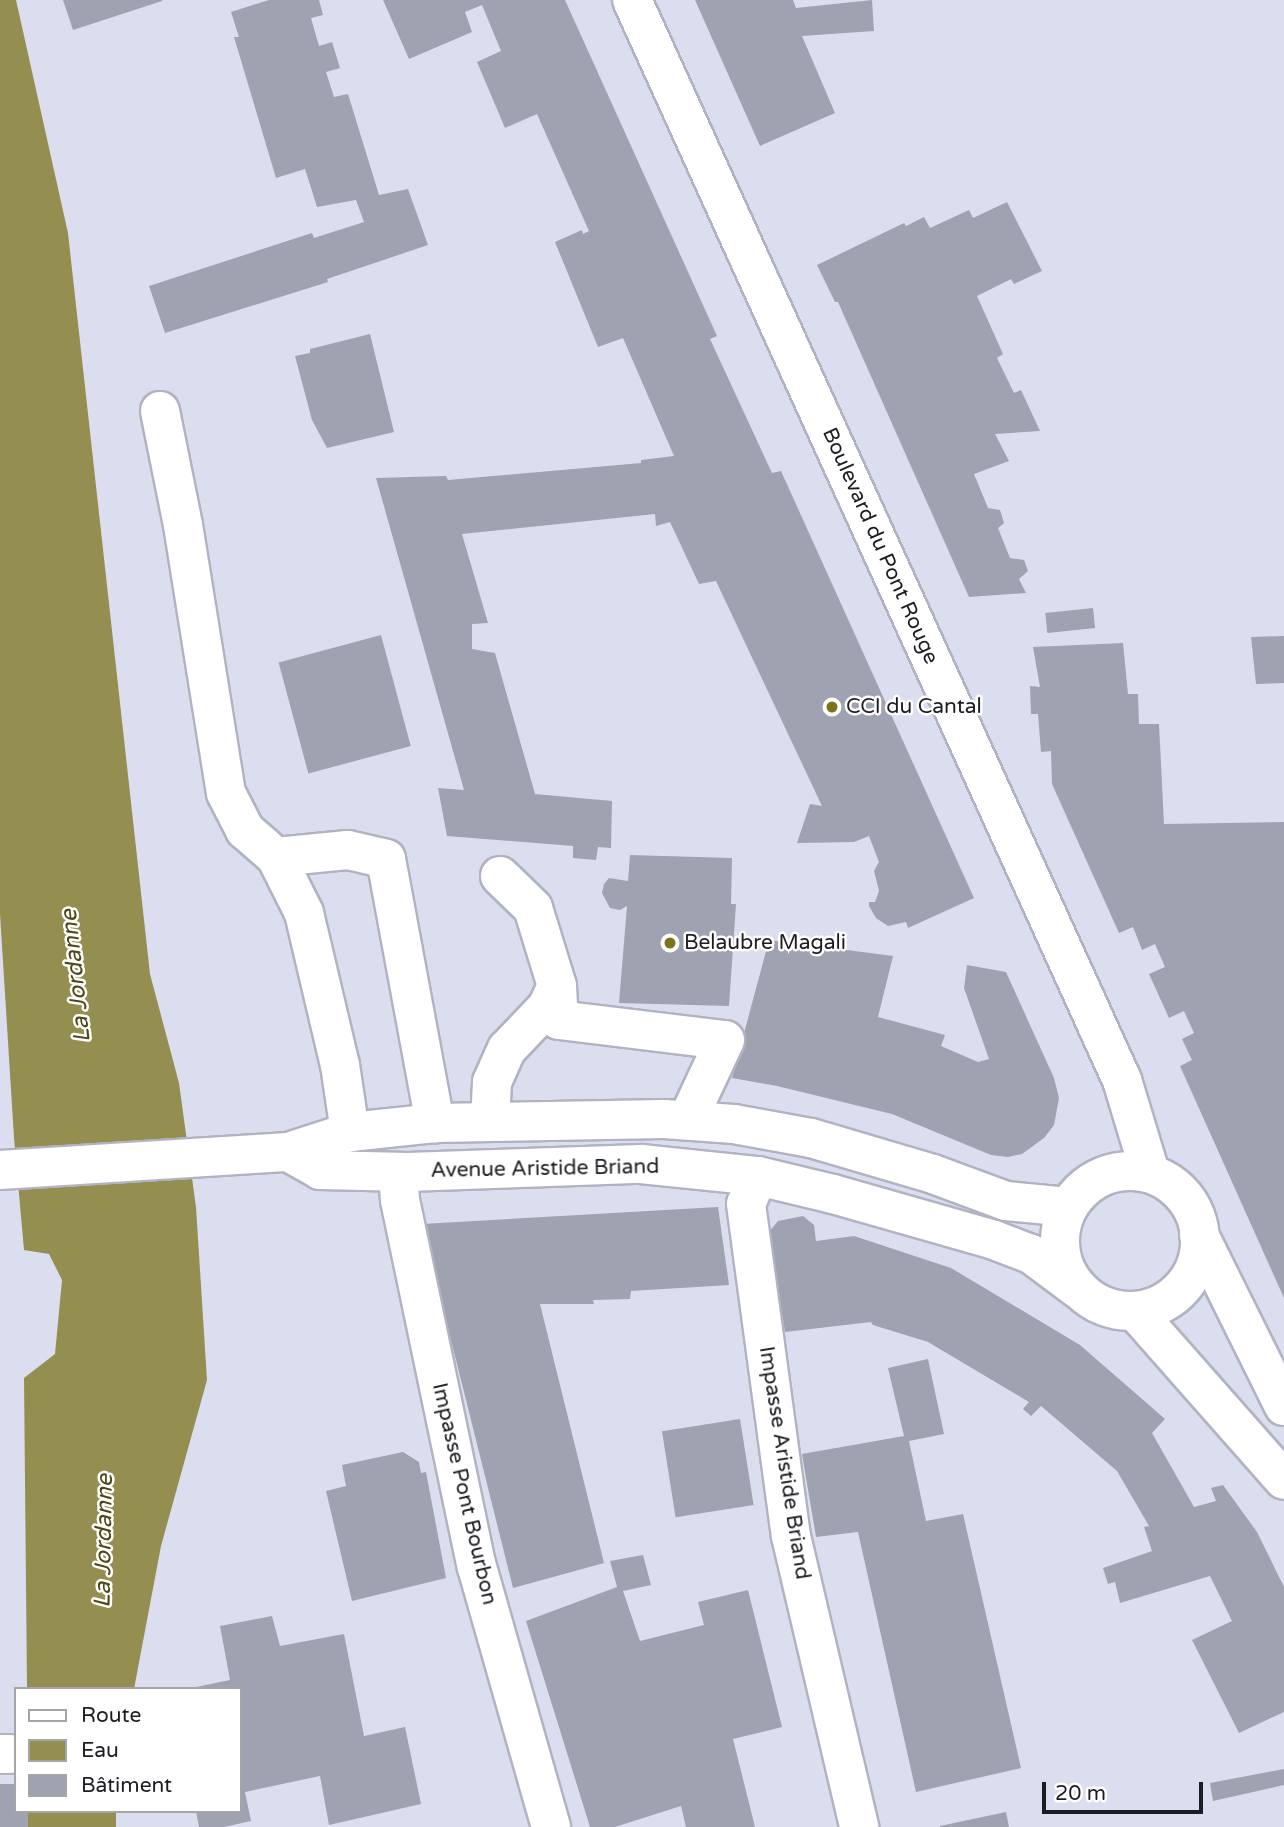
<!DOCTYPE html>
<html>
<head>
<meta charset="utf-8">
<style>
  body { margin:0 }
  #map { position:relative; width:1284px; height:1827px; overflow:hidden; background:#dbdeee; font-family:"Varela Round",sans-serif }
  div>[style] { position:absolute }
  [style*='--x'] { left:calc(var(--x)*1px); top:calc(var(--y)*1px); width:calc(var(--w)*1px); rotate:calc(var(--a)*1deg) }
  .water>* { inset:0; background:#948f51; transform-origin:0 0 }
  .building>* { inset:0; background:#9fa2b1; transform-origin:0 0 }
  .roads { filter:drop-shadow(2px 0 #b1b3c2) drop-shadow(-2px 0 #b1b3c2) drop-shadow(0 2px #b1b3c2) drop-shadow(0 -2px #b1b3c2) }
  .minor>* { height:38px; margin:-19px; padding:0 19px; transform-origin:19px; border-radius:19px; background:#fff }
  .major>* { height:38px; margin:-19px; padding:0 19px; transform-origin:19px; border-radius:19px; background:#fff }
  .major>.ring { margin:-19px; padding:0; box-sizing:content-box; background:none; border:38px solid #fff; border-radius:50% }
  .dots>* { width:19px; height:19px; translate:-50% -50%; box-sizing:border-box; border:4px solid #fff; border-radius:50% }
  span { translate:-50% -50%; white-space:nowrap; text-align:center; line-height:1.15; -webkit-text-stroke:5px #fff; paint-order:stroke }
  .street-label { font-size:21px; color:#1c1d22 }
  .poi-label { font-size:21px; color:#1c1d22 }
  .left { translate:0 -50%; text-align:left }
  .water-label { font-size:23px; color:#4b4716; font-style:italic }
  .legend { position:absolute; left:14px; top:1687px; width:228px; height:126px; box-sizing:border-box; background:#fff; border:2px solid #a4a5a7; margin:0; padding:9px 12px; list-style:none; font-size:21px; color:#1c1d22 }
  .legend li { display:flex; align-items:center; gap:14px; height:35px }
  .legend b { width:35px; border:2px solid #a4a5a7 }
  .scale { position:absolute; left:1042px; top:1782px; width:161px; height:32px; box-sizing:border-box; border:4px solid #1c1d22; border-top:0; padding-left:9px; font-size:21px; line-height:24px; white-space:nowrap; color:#1c1d22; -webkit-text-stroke:5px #fff; paint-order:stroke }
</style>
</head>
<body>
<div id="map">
  <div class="water">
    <i style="clip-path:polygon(0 0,16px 0,68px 233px,150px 974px,179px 1083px,196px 1207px,207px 1380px,161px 1546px,134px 1689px,27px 1689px,24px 1378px,55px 1354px,62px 1280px,49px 1254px,24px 1250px,14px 1138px,0 914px)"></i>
    <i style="left:28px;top:1811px;width:88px;height:16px"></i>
  </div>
  <div class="building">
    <i style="clip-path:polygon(63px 0,162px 0,162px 1px,73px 30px)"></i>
    <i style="clip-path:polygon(269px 0,319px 0,323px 15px,311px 18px,319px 46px,332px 42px,340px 68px,326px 72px,334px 97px,348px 94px,379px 195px,408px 189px,428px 245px,327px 279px,328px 282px,165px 333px,149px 286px,312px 233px,314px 238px,364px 222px,356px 200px,317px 207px,305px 169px,276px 178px,234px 37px,239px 37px,231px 12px)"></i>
    <i style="clip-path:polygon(383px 0,565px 0,717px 336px,710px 339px,772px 473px,781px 471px,974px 898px,908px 928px,906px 922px,888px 926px,876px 918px,869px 906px,869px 902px,875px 902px,879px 891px,874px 871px,879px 862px,869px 836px,854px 842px,797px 843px,810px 804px,822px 806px,716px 581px,699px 584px,670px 522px,656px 526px,655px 514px,462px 534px,488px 623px,472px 624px,472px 649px,495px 653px,535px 794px,612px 801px,611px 848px,598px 847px,596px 860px,573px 858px,573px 846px,447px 836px,438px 788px,464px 790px,376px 478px,446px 476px,448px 480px,641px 463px,641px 460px,674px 456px,623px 338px,598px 347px,555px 242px,582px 230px,583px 234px,589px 231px,537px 114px,505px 128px,477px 62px,501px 51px,482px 5px,465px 12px,472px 32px,409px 59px)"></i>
    <i style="clip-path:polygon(695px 0,793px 0,796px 8px,872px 0,874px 31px,802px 36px,835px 113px,760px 146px)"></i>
    <i style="clip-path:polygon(1007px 202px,1042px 271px,1014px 284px,1011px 279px,977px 296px,1003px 354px,997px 358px,1014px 393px,1021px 390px,1040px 431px,995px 434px,1009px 461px,974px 474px,988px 508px,1000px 510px,1004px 523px,998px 528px,1010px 558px,1024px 560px,1028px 571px,1019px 579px,1026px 593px,969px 597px,838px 302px,835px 302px,817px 265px,904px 223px,906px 226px,924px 217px,930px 228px,969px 210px,973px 218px)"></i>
    <i style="clip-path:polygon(370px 334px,394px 432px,327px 448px,312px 420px,295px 356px,310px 353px,310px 349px)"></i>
    <i style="left:1093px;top:608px;width:20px;height:48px;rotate:84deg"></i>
    <i style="left:381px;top:635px;width:115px;height:106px;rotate:75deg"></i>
    <i style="clip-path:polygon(1284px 636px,1284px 683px,1256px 684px,1251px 637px)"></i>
    <i style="clip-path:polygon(1123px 643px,1128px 694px,1138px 694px,1139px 724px,1159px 724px,1164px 824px,1284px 822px,1284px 1298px,1180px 1066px,1192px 1060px,1182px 1039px,1194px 1033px,1184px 1011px,1169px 1018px,1149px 974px,1165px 967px,1155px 944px,1142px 950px,1133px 927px,1119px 933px,1052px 784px,1051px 751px,1041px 752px,1038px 714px,1031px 714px,1030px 686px,1040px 687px,1033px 647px)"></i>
    <i style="clip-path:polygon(630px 855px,732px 858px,731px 904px,736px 904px,729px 1006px,619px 1003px,627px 906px,620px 910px,610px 908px,602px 893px,604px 884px,609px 878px,628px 881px)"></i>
    <i style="clip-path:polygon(769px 940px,893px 956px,878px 1017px,945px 1035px,941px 1046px,978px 1062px,989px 1059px,964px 988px,967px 965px,1006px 972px,1054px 1078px,1059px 1098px,1054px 1125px,1044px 1138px,1022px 1154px,1008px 1157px,991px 1155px,892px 1114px,777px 1086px,732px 1078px)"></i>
    <i style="clip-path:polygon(718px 1207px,729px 1285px,631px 1291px,630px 1299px,593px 1300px,594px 1304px,540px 1304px,604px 1563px,513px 1588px,422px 1224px)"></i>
    <i style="clip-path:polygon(803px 1216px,814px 1225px,816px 1241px,854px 1236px,951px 1268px,1080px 1345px,1165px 1419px,1152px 1433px,1194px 1507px,1216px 1501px,1211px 1488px,1223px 1485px,1257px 1532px,1284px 1587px,1284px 1712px,1239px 1733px,1192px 1640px,1232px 1621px,1210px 1576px,1120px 1603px,1115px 1582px,1108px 1584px,1103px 1568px,1152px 1551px,1144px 1527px,1149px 1526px,1117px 1471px,1041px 1406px,1031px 1416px,1023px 1409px,1029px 1402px,928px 1342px,873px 1325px,871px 1322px,785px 1332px,769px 1232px,778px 1221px)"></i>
    <i style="clip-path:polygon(928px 1359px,944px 1434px,909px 1441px,926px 1521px,963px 1514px,1021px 1768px,916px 1792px,858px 1532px,816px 1537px,802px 1454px,904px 1436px,888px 1368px)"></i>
    <i style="left:740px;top:1419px;width:87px;height:79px;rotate:81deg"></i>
    <i style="clip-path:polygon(403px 1452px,419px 1462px,421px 1473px,426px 1472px,446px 1578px,352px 1601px,326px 1491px,346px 1486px,342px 1465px)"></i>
    <i style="clip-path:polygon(643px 1555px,651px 1585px,623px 1591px,640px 1641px,704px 1625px,698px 1602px,748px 1590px,782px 1727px,733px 1739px,755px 1827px,686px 1827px,681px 1806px,615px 1827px,590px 1827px,526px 1621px,617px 1587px,610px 1561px)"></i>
    <i style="clip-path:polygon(272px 1616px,280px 1646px,344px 1634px,364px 1736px,405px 1727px,421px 1804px,329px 1825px,320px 1776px,245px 1792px,251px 1821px,224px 1827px,199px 1827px,196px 1811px,240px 1811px,240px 1689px,191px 1688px,230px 1680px,220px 1626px)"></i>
    <i style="clip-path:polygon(1284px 1769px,1284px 1785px,1213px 1801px,1210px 1783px)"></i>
    <i style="clip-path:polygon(0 1784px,16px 1784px,16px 1811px,28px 1811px,28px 1827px,0 1827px)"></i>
    <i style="clip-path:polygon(1006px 1812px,1009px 1827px,940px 1827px,940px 1826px)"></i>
  </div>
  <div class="roads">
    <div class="minor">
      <i style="--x:160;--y:411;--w:116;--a:78.6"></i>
      <i style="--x:183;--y:525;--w:271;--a:80.9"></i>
      <i style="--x:226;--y:793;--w:42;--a:62.8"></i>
      <i style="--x:245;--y:830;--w:41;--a:41.1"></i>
      <i style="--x:276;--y:857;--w:63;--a:63.4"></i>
      <i style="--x:304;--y:913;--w:156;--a:76.7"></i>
      <i style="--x:340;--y:1065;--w:68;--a:81.5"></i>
      <i style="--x:276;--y:857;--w:72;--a:-5.6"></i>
      <i style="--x:348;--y:850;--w:39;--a:13"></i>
      <i style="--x:386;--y:859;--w:269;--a:79.5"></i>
      <i style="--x:500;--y:876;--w:46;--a:44.1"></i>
      <i style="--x:533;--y:908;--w:82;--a:72.9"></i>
      <i style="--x:557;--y:986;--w:34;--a:87"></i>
      <i style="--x:559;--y:1020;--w:167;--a:6.9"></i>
      <i style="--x:725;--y:1040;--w:89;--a:115.1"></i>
      <i style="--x:490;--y:1122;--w:40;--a:-87.1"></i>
      <i style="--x:492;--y:1082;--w:36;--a:-66"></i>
      <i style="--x:507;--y:1049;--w:58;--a:-46.4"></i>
      <i style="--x:547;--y:1007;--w:23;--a:-65"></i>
      <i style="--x:398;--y:1172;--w:28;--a:86"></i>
      <i style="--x:400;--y:1200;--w:375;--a:78.2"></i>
      <i style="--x:477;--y:1567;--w:270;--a:74.1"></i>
      <i style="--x:758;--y:1176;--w:30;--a:113"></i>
      <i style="--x:746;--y:1204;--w:335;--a:82.3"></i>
      <i style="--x:791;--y:1536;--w:299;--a:76.8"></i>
      <i style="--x:0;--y:1754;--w:10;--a:0"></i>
    </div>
    <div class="major">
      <i style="--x:632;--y:0;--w:1186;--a:65.6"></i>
      <i style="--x:1122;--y:1080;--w:97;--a:73.2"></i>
      <i style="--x:288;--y:1152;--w:37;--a:29"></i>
      <i style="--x:320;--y:1170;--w:88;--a:1.3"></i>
      <i style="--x:408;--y:1172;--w:233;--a:-2"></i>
      <i style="--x:641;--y:1164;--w:118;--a:5.9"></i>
      <i style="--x:758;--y:1176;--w:77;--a:13.5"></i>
      <i style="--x:833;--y:1194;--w:167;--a:15.9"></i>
      <i style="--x:994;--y:1240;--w:40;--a:21"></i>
      <i style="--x:1031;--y:1254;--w:59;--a:36.7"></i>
      <i style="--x:0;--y:1170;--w:289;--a:-3.6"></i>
      <i style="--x:288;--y:1152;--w:65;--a:-17.9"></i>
      <i style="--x:350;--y:1132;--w:85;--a:-6"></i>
      <i style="--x:435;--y:1123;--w:229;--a:-1"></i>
      <i style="--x:664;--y:1119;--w:70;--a:4.1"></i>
      <i style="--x:734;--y:1124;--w:78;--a:10.3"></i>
      <i style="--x:811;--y:1138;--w:127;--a:16.4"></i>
      <i style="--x:933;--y:1174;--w:78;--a:20.3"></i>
      <i style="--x:1006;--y:1201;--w:62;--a:5.5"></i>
      <i class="ring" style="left:1060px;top:1171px;width:102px;height:102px"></i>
      <i style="--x:1199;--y:1235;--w:191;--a:63.6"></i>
      <i style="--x:1135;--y:1311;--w:225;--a:48.6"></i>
    </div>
  </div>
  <div class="dots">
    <i style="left:832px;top:707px;background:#7c7418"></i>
    <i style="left:670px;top:943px;background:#7c7418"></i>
  </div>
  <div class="street-label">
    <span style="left:880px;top:546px;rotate:66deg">Boulevard du Pont Rouge</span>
    <span style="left:545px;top:1169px;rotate:-1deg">Avenue Aristide Briand</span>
    <span style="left:784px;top:1463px;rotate:81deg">Impasse Aristide Briand</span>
    <span style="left:464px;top:1494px;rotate:77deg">Impasse Pont Bourbon</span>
  </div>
  <div class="poi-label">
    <span class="left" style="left:846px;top:707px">CCI du Cantal</span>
    <span class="left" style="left:684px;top:943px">Belaubre Magali</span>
  </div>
  <div class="water-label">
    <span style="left:76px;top:976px;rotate:-96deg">La Jordanne</span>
    <span style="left:104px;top:1541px;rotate:-89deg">La Jordanne</span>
  </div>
  <ul class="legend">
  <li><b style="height:9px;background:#fff"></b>Route</li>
  <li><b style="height:19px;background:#948f51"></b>Eau</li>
  <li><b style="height:19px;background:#9fa2b1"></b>Bâtiment</li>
  </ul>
  <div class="scale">20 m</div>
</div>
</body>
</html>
